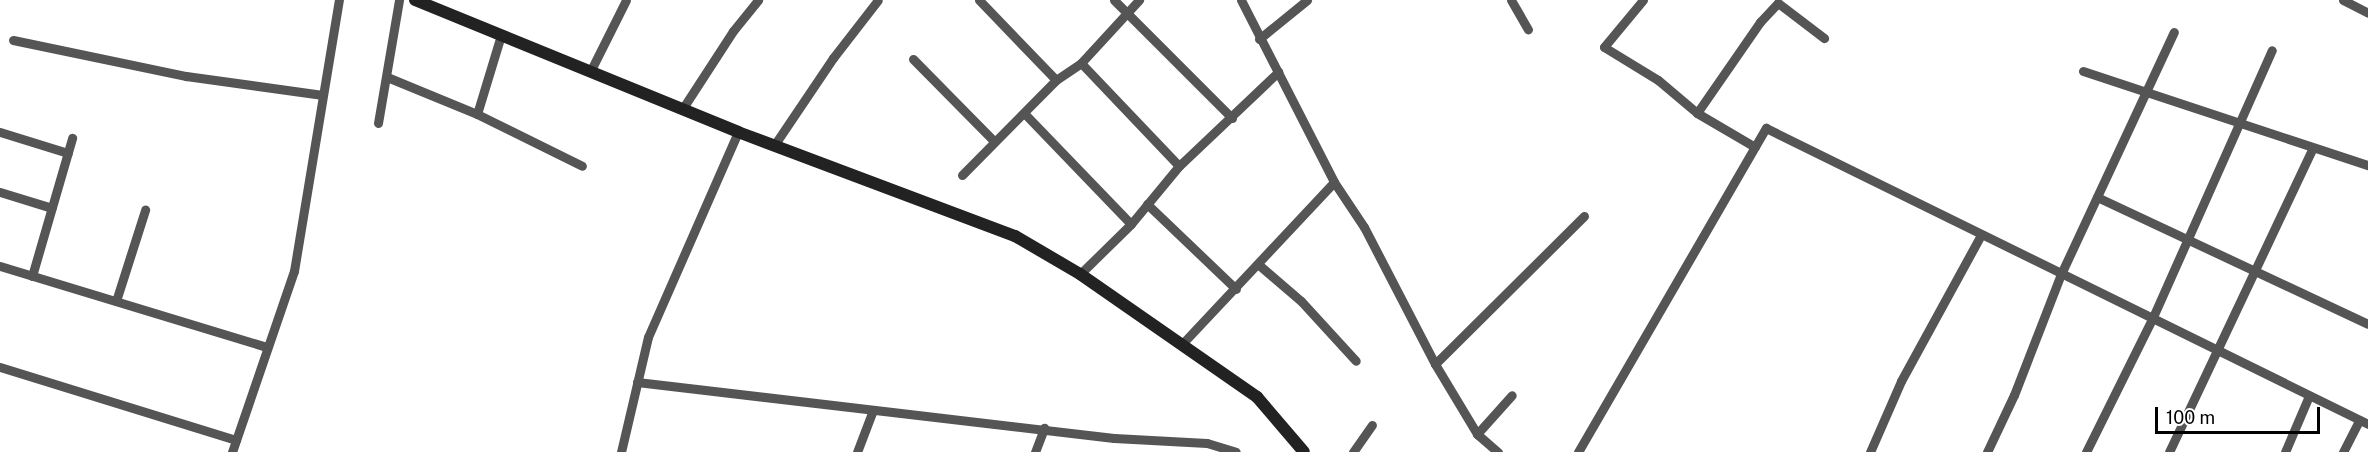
<!DOCTYPE html>
<html>
<head>
<meta charset="utf-8">
<style>
  body { margin:0 }
  #map { position:relative; width:2368px; height:452px; overflow:hidden; background:#fff; font-family:"Public Sans",sans-serif }
  div>[style] { position:absolute }
  [style*='--x'] { left:calc(var(--x)*1px); top:calc(var(--y)*1px); width:calc(var(--w)*1px); rotate:calc(var(--a)*1deg) }
  .street>* { height:9px; margin:-4.5px; padding:0 4.5px; transform-origin:4.5px; border-radius:4.5px; background:#555 }
  .secondary>* { height:12px; margin:-6px; padding:0 6px; transform-origin:6px; border-radius:6px; background:#222 }
  span { translate:-50% -50%; white-space:nowrap; text-align:center; line-height:1.15; -webkit-text-stroke:4.5px #fff; paint-order:stroke }
  .scale { position:absolute; left:2155px; top:407px; width:165px; height:27px; box-sizing:border-box; border:3px solid #000; border-top:0; padding-left:8px; font-size:18px; line-height:21px; white-space:nowrap; color:#000; -webkit-text-stroke:4px #fff; paint-order:stroke }
</style>
</head>
<body>
<div id="map">
  <div class="street">
    <i style="--x:979;--y:0;--w:111;--a:46.1"></i>
    <i style="--x:1114;--y:0;--w:167;--a:45"></i>
    <i style="--x:1241;--y:0;--w:204;--a:62.9"></i>
    <i style="--x:1334;--y:182;--w:54;--a:56.3"></i>
    <i style="--x:1364;--y:227;--w:154;--a:62.6"></i>
    <i style="--x:1435;--y:364;--w:82;--a:59"></i>
    <i style="--x:1477;--y:434;--w:28;--a:41"></i>
    <i style="--x:1511;--y:0;--w:34;--a:60"></i>
    <i style="--x:1643;--y:0;--w:61;--a:129.7"></i>
    <i style="--x:1604;--y:47;--w:63;--a:31.4"></i>
    <i style="--x:1658;--y:80;--w:51;--a:40.2"></i>
    <i style="--x:1697;--y:113;--w:67;--a:30.4"></i>
    <i style="--x:2343;--y:0;--w:28;--a:27"></i>
    <i style="--x:1259;--y:39;--w:62;--a:-39.1"></i>
    <i style="--x:13;--y:40;--w:177;--a:11.8"></i>
    <i style="--x:186;--y:76;--w:138;--a:7.9"></i>
    <i style="--x:913;--y:59;--w:115;--a:45.4"></i>
    <i style="--x:1081;--y:63;--w:142;--a:46.4"></i>
    <i style="--x:591;--y:70;--w:78;--a:-63.4"></i>
    <i style="--x:2083;--y:71;--w:300;--a:18.3"></i>
    <i style="--x:387;--y:77;--w:97;--a:22.3"></i>
    <i style="--x:477;--y:114;--w:117;--a:26.3"></i>
    <i style="--x:683;--y:108;--w:92;--a:-57"></i>
    <i style="--x:733;--y:31;--w:40;--a:-51"></i>
    <i style="--x:1024;--y:113;--w:154;--a:46.1"></i>
    <i style="--x:1697;--y:113;--w:111;--a:-55.3"></i>
    <i style="--x:1760;--y:22;--w:26;--a:-47"></i>
    <i style="--x:1778;--y:3;--w:58;--a:37.3"></i>
    <i style="--x:477;--y:114;--w:83;--a:-73.1"></i>
    <i style="--x:378;--y:123;--w:125;--a:-80.3"></i>
    <i style="--x:0;--y:132;--w:71;--a:17.2"></i>
    <i style="--x:775;--y:144;--w:104;--a:-56"></i>
    <i style="--x:833;--y:58;--w:73;--a:-52.2"></i>
    <i style="--x:962;--y:175;--w:134;--a:-45.3"></i>
    <i style="--x:1056;--y:80;--w:30;--a:-34"></i>
    <i style="--x:1081;--y:63;--w:86;--a:-47.4"></i>
    <i style="--x:0;--y:192;--w:54;--a:17.1"></i>
    <i style="--x:2097;--y:197;--w:299;--a:25.1"></i>
    <i style="--x:1147;--y:204;--w:123;--a:43.7"></i>
    <i style="--x:1259;--y:265;--w:55;--a:40.6"></i>
    <i style="--x:1301;--y:301;--w:81;--a:47.5"></i>
    <i style="--x:0;--y:266;--w:279;--a:16.9"></i>
    <i style="--x:1080;--y:274;--w:71;--a:-44.4"></i>
    <i style="--x:1131;--y:224;--w:75;--a:-50.4"></i>
    <i style="--x:1179;--y:166;--w:137;--a:-43.5"></i>
    <i style="--x:32;--y:276;--w:144;--a:-73.8"></i>
    <i style="--x:116;--y:301;--w:96;--a:-72.3"></i>
    <i style="--x:1182;--y:344;--w:222;--a:-46.8"></i>
    <i style="--x:1435;--y:364;--w:210;--a:-44.8"></i>
    <i style="--x:0;--y:367;--w:247;--a:17.2"></i>
    <i style="--x:637;--y:382;--w:480;--a:6.7"></i>
    <i style="--x:1114;--y:438;--w:93;--a:3.1"></i>
    <i style="--x:1207;--y:443;--w:30;--a:17"></i>
    <i style="--x:1477;--y:434;--w:52;--a:-48.1"></i>
    <i style="--x:232;--y:452;--w:191;--a:-71.1"></i>
    <i style="--x:294;--y:271;--w:275;--a:-80.6"></i>
    <i style="--x:621;--y:452;--w:118;--a:-76.8"></i>
    <i style="--x:648;--y:337;--w:224;--a:-66.3"></i>
    <i style="--x:857;--y:452;--w:45;--a:-69.1"></i>
    <i style="--x:1035;--y:452;--w:26;--a:-69"></i>
    <i style="--x:1353;--y:452;--w:33;--a:-55"></i>
    <i style="--x:1578;--y:452;--w:375;--a:-59.9"></i>
    <i style="--x:1766;--y:128;--w:671;--a:26.18"></i>
    <i style="--x:1870;--y:452;--w:77;--a:-66.4"></i>
    <i style="--x:1901;--y:381;--w:166;--a:-61.3"></i>
    <i style="--x:1987;--y:452;--w:63;--a:-64.7"></i>
    <i style="--x:2014;--y:395;--w:130;--a:-68.8"></i>
    <i style="--x:2061;--y:274;--w:267;--a:-65"></i>
    <i style="--x:2086;--y:452;--w:151;--a:-63.6"></i>
    <i style="--x:2153;--y:317;--w:292;--a:-66"></i>
    <i style="--x:2169;--y:452;--w:335;--a:-64.7"></i>
    <i style="--x:2285;--y:452;--w:59;--a:-66.9"></i>
    <i style="--x:2343;--y:452;--w:36;--a:-63"></i>
  </div>
  <div class="secondary">
    <i style="--x:415;--y:0;--w:349;--a:22.2"></i>
    <i style="--x:738;--y:132;--w:296;--a:20.6"></i>
    <i style="--x:1015;--y:236;--w:75;--a:30.3"></i>
    <i style="--x:1080;--y:274;--w:216;--a:34.8"></i>
    <i style="--x:1257;--y:397;--w:72;--a:49.5"></i>
  </div>
  <div class="scale">100 m</div>
</div>
</body>
</html>
